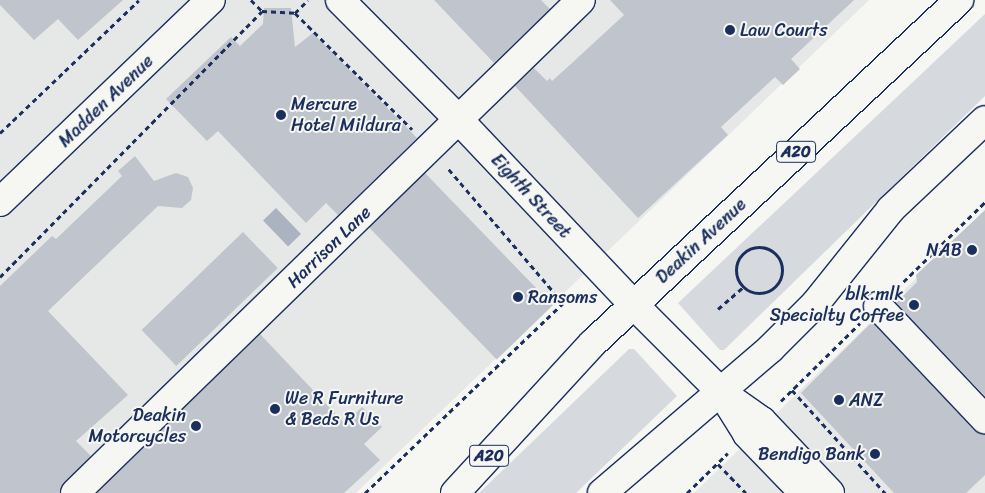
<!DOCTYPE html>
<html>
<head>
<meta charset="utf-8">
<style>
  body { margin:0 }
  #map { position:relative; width:985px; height:493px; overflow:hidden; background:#f6f6f2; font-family:Sriracha,sans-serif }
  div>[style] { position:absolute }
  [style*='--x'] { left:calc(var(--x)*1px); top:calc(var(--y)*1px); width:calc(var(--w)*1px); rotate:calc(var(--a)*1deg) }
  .built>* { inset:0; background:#e6e7e7 }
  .green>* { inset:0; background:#d6d9dd }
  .water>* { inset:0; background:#abb2c0; transform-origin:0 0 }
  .building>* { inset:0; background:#c0c4cd; transform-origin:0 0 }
  .path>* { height:3px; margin-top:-1.5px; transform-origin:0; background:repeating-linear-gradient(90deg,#1b2f5e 0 5px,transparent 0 9px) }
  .path>.ring { margin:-1.5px; padding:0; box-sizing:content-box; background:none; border:3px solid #1b2f5e; border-radius:50% }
  .roads { filter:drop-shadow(1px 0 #1b2f5e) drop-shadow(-1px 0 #1b2f5e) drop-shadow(0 1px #1b2f5e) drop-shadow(0 -1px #1b2f5e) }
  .minor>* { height:28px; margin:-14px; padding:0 14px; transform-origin:14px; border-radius:14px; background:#f6f6f2 }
  .highway>* { height:28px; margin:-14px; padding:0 14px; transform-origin:14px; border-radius:14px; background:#f6f6f2 }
  .dots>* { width:14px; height:14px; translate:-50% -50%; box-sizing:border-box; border:2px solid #f6f6f2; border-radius:50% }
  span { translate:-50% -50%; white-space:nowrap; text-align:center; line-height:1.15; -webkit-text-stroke:4px #f6f6f2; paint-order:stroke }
  .shield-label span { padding:1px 4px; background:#f6f6f2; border:1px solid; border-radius:4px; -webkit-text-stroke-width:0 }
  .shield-label { font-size:16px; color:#1b2f5e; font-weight:700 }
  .poi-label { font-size:18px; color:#1b2f5e }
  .left { translate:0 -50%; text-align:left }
  .right { translate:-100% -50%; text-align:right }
  .street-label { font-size:18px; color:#1b2f5e }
</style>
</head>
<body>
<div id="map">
  <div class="built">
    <i style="clip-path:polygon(0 0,869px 0,356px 493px,0 493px)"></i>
    <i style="clip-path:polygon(985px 212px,985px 493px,694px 493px)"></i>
  </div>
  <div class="green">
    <i style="clip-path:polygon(985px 14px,985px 96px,724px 350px,720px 350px,678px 303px)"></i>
    <i style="clip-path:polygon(629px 349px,634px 349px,677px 396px,576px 493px,479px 493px)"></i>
  </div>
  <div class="water">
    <i style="left:276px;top:208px;width:36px;height:18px;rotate:46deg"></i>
  </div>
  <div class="building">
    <i style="clip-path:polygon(0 0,123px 0,78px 40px,58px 19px,34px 40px,0 5px)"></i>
    <i style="clip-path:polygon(434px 0,541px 0,550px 9px,494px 63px)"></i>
    <i style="clip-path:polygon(610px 0,854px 0,791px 59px,800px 69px,783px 85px,775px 77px,721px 127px,728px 135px,638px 218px,515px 86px,534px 68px,547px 81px,550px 78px,552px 81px,572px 63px,624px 15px)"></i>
    <i style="clip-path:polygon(264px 8px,291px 8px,295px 47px,313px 33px,417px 138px,338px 215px,326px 203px,306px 223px,218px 131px,207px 141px,166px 99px,231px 37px,240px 46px,263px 24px)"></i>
    <i style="clip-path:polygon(135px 156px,154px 181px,176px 173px,188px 177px,193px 188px,191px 200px,182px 208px,158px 206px,48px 311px,128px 395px,76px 441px,91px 456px,64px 482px,60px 493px,0 493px,0 286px,52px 236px,56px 239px,122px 176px,118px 171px)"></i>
    <i style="left:425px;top:173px;width:184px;height:78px;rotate:46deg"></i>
    <i style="clip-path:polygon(985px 210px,985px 396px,896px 303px,917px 282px,916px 275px)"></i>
    <i style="left:243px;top:232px;width:50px;height:141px;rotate:46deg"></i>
    <i style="clip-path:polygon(872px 322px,974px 430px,985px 434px,985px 475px,966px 493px,894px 493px,801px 393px)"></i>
    <i style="clip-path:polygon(260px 334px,345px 424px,362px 407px,382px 427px,364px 444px,380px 460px,344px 493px,97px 493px)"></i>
  </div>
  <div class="path">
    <i style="--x:251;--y:0;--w:16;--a:45"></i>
    <i style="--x:262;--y:11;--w:33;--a:3"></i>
    <i style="--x:295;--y:13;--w:18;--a:-45"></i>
    <i style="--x:295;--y:13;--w:165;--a:44.8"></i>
    <i style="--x:0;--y:133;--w:192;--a:-43.7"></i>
    <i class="ring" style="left:736px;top:247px;width:43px;height:43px"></i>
    <i style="--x:0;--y:277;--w:373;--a:-45.4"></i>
    <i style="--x:897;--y:288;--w:123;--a:-44.3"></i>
    <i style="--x:718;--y:309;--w:33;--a:-41"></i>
    <i style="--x:792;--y:390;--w:139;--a:47.9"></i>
    <i style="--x:781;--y:401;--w:111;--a:-44.6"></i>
    <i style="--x:718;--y:464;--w:40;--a:46"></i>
    <i style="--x:365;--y:493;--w:274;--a:-43.8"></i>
    <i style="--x:563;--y:303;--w:179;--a:-130.5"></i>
    <i style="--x:687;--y:493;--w:57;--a:-44.3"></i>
  </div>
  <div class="roads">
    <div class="minor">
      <i style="--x:340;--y:0;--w:168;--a:45.2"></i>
      <i style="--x:458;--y:119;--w:255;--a:46.6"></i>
      <i style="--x:633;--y:304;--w:126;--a:45"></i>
      <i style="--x:722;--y:393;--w:49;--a:35"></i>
      <i style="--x:762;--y:421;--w:99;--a:46.6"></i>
      <i style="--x:0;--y:202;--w:292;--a:-43.8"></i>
      <i style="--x:878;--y:306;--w:156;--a:46.6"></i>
      <i style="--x:728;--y:403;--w:36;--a:58"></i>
      <i style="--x:747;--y:434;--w:82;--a:46"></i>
      <i style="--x:75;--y:493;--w:706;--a:-44.25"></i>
    </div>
    <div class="highway">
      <i style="--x:455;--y:493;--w:204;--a:-47.4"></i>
      <i style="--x:593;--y:343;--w:502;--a:-43.14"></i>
      <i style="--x:602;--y:493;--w:221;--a:-40.6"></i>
      <i style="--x:770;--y:349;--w:64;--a:-45"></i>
      <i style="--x:815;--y:304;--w:122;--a:-51.3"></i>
      <i style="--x:891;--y:209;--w:129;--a:-43.4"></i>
    </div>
  </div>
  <div class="dots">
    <i style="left:730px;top:30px;background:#1b2f5e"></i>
    <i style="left:281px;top:115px;background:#1b2f5e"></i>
    <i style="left:972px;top:250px;background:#1b2f5e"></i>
    <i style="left:518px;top:297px;background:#1b2f5e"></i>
    <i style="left:914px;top:305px;background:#1b2f5e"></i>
    <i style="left:839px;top:400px;background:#1b2f5e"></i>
    <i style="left:275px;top:409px;background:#1b2f5e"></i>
    <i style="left:196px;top:426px;background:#1b2f5e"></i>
    <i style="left:875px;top:454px;background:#1b2f5e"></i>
  </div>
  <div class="shield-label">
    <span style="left:796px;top:152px">A20</span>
    <span style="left:489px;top:456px">A20</span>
  </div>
  <div class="poi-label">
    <span class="left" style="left:740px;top:30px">Law Courts</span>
    <span class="left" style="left:291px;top:115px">Mercure<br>Hotel Mildura</span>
    <span class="right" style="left:962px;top:250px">NAB</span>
    <span class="right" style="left:904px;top:305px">blk.mlk<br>Specialty Coffee</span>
    <span class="left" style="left:528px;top:297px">Ransoms</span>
    <span class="left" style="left:285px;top:409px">We R Furniture<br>&amp; Beds R Us</span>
    <span class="left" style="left:849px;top:400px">ANZ</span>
    <span class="right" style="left:186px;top:426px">Deakin<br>Motorcycles</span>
    <span class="right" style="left:865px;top:454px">Bendigo Bank</span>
  </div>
  <div class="street-label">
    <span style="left:106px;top:101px;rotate:-44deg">Madden Avenue</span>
    <span style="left:531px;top:196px;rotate:47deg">Eighth Street</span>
    <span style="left:701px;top:241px;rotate:-43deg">Deakin Avenue</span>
    <span style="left:329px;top:247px;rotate:-44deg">Harrison Lane</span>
  </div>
</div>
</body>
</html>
